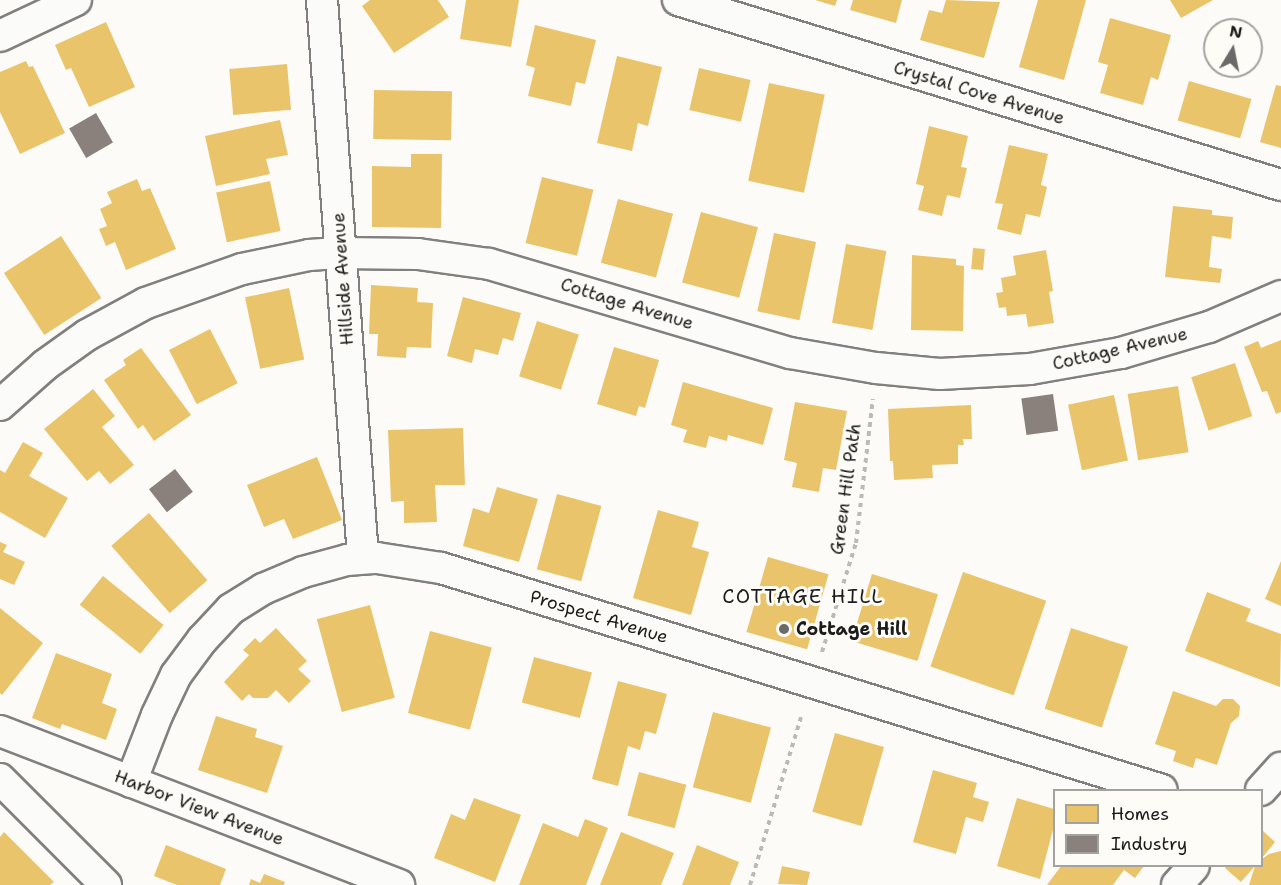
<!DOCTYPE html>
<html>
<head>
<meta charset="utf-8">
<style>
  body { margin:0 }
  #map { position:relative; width:1281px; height:885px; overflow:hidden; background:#fcfbf8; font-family:"Shantell Sans",sans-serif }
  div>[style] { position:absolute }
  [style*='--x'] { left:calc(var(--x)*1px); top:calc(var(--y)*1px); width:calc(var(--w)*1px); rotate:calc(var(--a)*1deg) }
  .homes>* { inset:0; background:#e9c46a; transform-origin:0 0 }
  .industry>* { inset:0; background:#8a817c; transform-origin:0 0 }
  .path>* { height:4px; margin-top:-2px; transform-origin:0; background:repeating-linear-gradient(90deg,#bbbab8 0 4.5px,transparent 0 9px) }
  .roads { filter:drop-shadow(2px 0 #81807f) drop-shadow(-2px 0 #81807f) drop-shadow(0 2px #81807f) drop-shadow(0 -2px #81807f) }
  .street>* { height:30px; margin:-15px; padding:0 15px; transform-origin:15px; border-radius:15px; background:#fbfbf9 }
  .dots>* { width:16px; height:16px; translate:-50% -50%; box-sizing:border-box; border:3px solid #fdfcf7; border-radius:50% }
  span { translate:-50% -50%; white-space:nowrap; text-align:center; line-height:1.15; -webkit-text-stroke:6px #fdfcf7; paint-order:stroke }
  .street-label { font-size:18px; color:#1c1c1c }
  .poi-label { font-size:18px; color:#1c1c1c; font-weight:700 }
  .left { translate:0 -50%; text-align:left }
  .neighbourhood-label { font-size:20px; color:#1c1c1c; letter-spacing:1.5px }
  .legend { position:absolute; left:1053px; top:789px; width:210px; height:78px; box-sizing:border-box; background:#fdfcf7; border:2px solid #a3a29f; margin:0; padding:8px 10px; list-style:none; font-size:18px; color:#1c1c1c }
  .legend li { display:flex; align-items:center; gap:12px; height:30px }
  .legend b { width:30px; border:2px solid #a3a29f }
  .north { position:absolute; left:1203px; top:18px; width:60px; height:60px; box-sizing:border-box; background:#fdfcf7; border:2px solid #a3a29f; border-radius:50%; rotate:10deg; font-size:16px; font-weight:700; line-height:24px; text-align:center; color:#1c1c1c }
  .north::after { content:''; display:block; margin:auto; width:21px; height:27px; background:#6a6a69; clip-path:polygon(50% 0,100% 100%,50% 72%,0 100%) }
</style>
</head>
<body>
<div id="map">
  <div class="homes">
    <i style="clip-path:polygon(370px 0,438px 0,449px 17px,394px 53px,362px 6px)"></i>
    <i style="clip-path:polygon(466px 0,519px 0,511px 47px,460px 39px)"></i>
    <i style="clip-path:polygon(815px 0,837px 0,835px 6px)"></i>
    <i style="clip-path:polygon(853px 0,902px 0,896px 23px,850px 10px)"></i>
    <i style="clip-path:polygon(946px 0,1000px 2px,984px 58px,920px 40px,929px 10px,942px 13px)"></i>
    <i style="clip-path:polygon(1038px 0,1086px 0,1064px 80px,1019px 67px)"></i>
    <i style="clip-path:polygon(1170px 0,1213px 0,1181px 18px)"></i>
    <i style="clip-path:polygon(1110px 18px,1171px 35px,1158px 80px,1151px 77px,1143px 105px,1100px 93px,1108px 65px,1098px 62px)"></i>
    <i style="clip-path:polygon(106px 22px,135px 87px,89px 107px,71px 68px,66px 70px,55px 45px)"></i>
    <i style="clip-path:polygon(535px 25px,596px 40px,585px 84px,576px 82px,571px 106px,528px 96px,535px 68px,526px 65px)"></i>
    <i style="clip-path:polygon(617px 56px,662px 67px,648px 126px,638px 123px,632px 151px,597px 143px)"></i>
    <i style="clip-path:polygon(26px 61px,29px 67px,33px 66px,65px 133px,20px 154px,0 112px,0 72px)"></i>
    <i style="left:287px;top:64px;width:46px;height:58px;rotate:85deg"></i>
    <i style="left:699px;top:68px;width:53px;height:43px;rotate:13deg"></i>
    <i style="left:1189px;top:81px;width:65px;height:41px;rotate:16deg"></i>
    <i style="left:769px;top:83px;width:57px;height:100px;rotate:12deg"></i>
    <i style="clip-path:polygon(1276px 85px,1281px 86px,1281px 148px,1260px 142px)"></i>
    <i style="left:374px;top:90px;width:78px;height:49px;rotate:1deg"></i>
    <i style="clip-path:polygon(280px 120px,288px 155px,266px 159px,270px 174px,216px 186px,205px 136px)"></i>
    <i style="clip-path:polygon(929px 126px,968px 136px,961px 167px,967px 168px,960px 198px,947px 195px,942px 216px,918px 210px,924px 186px,916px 184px)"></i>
    <i style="clip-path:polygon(1009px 145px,1048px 154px,1041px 185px,1047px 187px,1040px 217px,1026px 214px,1021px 235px,997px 229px,1003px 204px,995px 203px)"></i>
    <i style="clip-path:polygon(411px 154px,442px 154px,441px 228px,372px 227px,372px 166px,411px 167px)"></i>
    <i style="left:542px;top:177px;width:53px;height:68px;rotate:14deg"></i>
    <i style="clip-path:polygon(137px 179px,142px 191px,150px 188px,176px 249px,126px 270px,115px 242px,106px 246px,99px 229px,107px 226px,100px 209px,112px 203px,107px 192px)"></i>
    <i style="left:270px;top:181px;width:51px;height:55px;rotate:78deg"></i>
    <i style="left:618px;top:199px;width:57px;height:66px;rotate:15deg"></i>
    <i style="clip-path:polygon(1173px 206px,1212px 210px,1212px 215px,1233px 217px,1231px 239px,1212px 236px,1209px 267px,1222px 269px,1220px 283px,1165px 277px)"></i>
    <i style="left:701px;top:212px;width:59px;height:73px;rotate:15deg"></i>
    <i style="left:774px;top:233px;width:43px;height:80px;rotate:12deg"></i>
    <i style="left:61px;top:236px;width:74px;height:68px;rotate:57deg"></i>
    <i style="left:846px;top:244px;width:41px;height:80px;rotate:10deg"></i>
    <i style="left:973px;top:248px;width:12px;height:21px;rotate:5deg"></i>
    <i style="clip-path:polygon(1046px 250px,1053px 291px,1049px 292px,1054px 323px,1028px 327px,1026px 314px,1007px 316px,1006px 307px,999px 308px,996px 293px,1003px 292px,1001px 278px,1016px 275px,1013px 256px)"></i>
    <i style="clip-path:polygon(912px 255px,956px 259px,956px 265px,964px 266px,963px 331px,911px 330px)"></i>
    <i style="clip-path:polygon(371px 285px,418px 288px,417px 302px,433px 303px,431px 348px,407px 347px,406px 358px,377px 356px,378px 334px,369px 334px)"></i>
    <i style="left:289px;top:288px;width:73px;height:45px;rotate:78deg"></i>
    <i style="clip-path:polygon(463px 297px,521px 313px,513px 341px,503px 338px,498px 355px,475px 349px,472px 363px,447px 356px)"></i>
    <i style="left:537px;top:321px;width:44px;height:58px;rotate:18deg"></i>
    <i style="left:210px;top:329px;width:61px;height:46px;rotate:63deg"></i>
    <i style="clip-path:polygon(1281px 340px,1281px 412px,1276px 414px,1267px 391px,1262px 392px,1244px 347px,1258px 341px,1261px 348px)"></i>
    <i style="clip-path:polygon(614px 347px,659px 360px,645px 408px,639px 406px,636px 416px,597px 404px)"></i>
    <i style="clip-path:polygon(141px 348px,191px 415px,154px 441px,143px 425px,138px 429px,104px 380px,126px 365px,123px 360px)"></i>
    <i style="left:1235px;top:363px;width:56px;height:46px;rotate:72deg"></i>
    <i style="clip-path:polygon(683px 382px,773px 408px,763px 445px,728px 435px,727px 441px,709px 436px,706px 448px,683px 442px,687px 430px,671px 425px)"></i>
    <i style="left:1178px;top:386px;width:67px;height:51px;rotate:81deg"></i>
    <i style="clip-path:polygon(93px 389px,115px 416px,102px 427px,134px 465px,110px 484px,99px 471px,87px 481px,44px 429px)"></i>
    <i style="left:1114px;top:395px;width:67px;height:47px;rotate:78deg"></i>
    <i style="clip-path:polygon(795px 402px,847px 411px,836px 470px,823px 468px,819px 492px,792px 487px,797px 463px,784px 460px)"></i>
    <i style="clip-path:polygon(971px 405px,972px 439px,963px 439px,964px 445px,958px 445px,958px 464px,932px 465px,933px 478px,894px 480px,893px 461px,890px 461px,888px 409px)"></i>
    <i style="clip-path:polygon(463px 428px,465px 485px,435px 485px,437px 522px,404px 523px,404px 501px,391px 502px,388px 430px)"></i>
    <i style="clip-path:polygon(23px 442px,43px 453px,29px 476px,68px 498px,45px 538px,0 512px,0 470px,5px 473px)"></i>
    <i style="clip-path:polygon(317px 457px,342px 520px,293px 539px,284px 519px,264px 527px,247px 485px)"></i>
    <i style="clip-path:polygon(497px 487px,538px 499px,519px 562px,463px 546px,473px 508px,489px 513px)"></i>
    <i style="left:557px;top:494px;width:46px;height:78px;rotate:15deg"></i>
    <i style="clip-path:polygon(658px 510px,699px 522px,692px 547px,709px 552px,691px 615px,633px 598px)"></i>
    <i style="left:149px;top:513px;width:89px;height:50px;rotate:49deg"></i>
    <i style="clip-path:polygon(0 542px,7px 545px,3px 552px,25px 562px,14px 585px,0 579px)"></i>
    <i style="left:768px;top:557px;width:63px;height:78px;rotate:16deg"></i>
    <i style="clip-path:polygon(1281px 561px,1281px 606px,1265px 599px)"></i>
    <i style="left:963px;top:572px;width:88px;height:100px;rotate:19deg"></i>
    <i style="left:872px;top:574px;width:69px;height:70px;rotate:17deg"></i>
    <i style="left:103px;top:576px;width:78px;height:37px;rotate:39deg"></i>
    <i style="clip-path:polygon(1207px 592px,1251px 609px,1246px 621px,1281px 634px,1280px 687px,1185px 651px)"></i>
    <i style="left:370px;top:605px;width:96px;height:55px;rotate:75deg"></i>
    <i style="clip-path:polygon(0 608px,43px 643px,2px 695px,0 693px)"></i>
    <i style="clip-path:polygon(276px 628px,307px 661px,298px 669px,311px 681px,289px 703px,276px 690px,268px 698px,253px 698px,249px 694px,242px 701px,224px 682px,249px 655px,243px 650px,255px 638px,260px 643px)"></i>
    <i style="left:1071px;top:628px;width:60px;height:85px;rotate:18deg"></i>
    <i style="left:430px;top:631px;width:64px;height:85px;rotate:15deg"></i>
    <i style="clip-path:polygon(56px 653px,112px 674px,102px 703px,117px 709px,106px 740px,62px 724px,60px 729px,32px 718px)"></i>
    <i style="left:534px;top:657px;width:60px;height:47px;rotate:15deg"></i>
    <i style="clip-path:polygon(618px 681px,667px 694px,656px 734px,645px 731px,640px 750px,628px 746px,618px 786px,592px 779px)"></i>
    <i style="clip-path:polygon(1173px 691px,1216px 706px,1223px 699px,1233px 699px,1240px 706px,1239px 716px,1231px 723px,1217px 765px,1196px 758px,1193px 768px,1173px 761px,1176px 751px,1155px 744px)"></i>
    <i style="left:713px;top:712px;width:60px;height:78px;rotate:15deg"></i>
    <i style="clip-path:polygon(216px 716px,257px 729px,255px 737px,283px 746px,267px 793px,198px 770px)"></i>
    <i style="left:835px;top:733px;width:51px;height:82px;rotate:16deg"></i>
    <i style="clip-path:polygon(933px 770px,977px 783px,973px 797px,989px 802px,983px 822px,966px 817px,956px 854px,913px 842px)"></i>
    <i style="left:639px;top:772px;width:49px;height:45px;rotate:15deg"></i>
    <i style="clip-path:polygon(474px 798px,521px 815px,495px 882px,434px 858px,451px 814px,465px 820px)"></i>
    <i style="clip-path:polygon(1017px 798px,1054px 809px,1054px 826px,1040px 879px,997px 866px)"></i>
    <i style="clip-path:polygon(585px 819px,608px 828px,586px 885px,519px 885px,543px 823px,578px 837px)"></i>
    <i style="clip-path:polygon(1262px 830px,1275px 842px,1262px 858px)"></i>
    <i style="clip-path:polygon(4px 832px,54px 882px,50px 885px,0 885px,0 837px)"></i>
    <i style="clip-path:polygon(621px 832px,674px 853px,661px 885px,600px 885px)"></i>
    <i style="clip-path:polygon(166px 845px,226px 869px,220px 885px,177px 885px,154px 876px)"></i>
    <i style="clip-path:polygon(697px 845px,739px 862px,730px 885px,682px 885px)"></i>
    <i style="clip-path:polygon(1281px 851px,1281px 885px,1249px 885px,1255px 866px,1262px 866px,1262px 859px,1269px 854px)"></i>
    <i style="clip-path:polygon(782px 866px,810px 872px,807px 885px,778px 884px)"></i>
    <i style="clip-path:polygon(1061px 866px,1144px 866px,1135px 878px,1124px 870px,1113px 885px,1047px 885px)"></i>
    <i style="clip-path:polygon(1227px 866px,1255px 866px,1241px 882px,1225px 868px)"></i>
    <i style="clip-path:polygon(264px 874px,285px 882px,284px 885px,249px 885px,251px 879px,260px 883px)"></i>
  </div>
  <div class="industry">
    <i style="left:96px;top:113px;width:34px;height:31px;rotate:60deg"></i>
    <i style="left:1053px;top:394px;width:37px;height:32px;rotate:82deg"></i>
    <i style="left:175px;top:469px;width:29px;height:33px;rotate:52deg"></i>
  </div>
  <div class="path">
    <i style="--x:822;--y:652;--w:114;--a:-72.7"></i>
    <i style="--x:856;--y:543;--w:145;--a:-83.3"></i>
    <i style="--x:750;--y:885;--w:179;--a:-73.1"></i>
  </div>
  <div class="roads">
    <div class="street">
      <i style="--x:322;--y:0;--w:559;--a:85.79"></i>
      <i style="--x:678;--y:0;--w:631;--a:17.06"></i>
      <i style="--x:0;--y:36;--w:84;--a:-25.3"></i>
      <i style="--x:0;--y:405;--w:60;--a:-41.6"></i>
      <i style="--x:45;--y:365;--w:52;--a:-35.5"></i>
      <i style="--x:87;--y:335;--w:67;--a:-28.5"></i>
      <i style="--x:146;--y:303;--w:102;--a:-19.5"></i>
      <i style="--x:242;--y:269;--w:68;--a:-11.8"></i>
      <i style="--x:309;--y:255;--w:32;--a:-4"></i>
      <i style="--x:341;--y:253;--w:77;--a:0.7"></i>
      <i style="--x:418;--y:254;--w:72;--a:8"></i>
      <i style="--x:489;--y:264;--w:314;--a:16.5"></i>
      <i style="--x:790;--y:353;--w:87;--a:9.9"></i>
      <i style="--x:876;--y:368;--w:64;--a:5.4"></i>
      <i style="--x:940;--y:374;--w:90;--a:-3.2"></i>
      <i style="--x:1030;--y:369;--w:92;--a:-10"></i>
      <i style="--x:1121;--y:353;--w:92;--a:-16.5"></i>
      <i style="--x:1209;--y:327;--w:78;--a:-23.3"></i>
      <i style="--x:0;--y:731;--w:428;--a:21.1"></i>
      <i style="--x:0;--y:779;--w:150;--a:45"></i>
      <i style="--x:131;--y:782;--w:72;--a:-68.8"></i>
      <i style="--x:157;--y:715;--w:44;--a:-64.6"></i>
      <i style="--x:176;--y:675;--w:44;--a:-53.4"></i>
      <i style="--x:202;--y:640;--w:42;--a:-46.9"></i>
      <i style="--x:231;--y:609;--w:38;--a:-32"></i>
      <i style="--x:263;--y:589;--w:43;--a:-23"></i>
      <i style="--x:303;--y:572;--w:46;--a:-15.3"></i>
      <i style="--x:347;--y:560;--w:30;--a:-4"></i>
      <i style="--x:377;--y:558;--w:65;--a:8.9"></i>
      <i style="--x:441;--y:568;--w:754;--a:17.11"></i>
      <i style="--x:1261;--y:790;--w:30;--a:-48"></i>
      <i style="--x:1177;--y:885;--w:25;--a:-48"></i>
    </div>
  </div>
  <div class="dots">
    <i style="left:784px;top:629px;background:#6a6a69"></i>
  </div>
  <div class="street-label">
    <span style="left:979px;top:93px;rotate:17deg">Crystal Cove Avenue</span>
    <span style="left:343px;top:279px;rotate:-94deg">Hillside Avenue</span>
    <span style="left:627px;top:304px;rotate:17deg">Cottage Avenue</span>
    <span style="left:1120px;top:349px;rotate:-13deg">Cottage Avenue</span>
    <span style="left:846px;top:489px;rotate:-82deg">Green Hill Path</span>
    <span style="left:599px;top:617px;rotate:17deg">Prospect Avenue</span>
    <span style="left:199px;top:808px;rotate:21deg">Harbor View Avenue</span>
  </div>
  <div class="poi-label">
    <span class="left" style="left:796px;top:629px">Cottage Hill</span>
  </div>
  <div class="neighbourhood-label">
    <span style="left:803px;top:596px">COTTAGE HILL</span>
  </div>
  <ul class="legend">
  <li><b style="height:16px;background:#e9c46a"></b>Homes</li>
  <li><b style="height:16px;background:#8a817c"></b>Industry</li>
  </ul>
  <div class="north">N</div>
</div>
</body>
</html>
